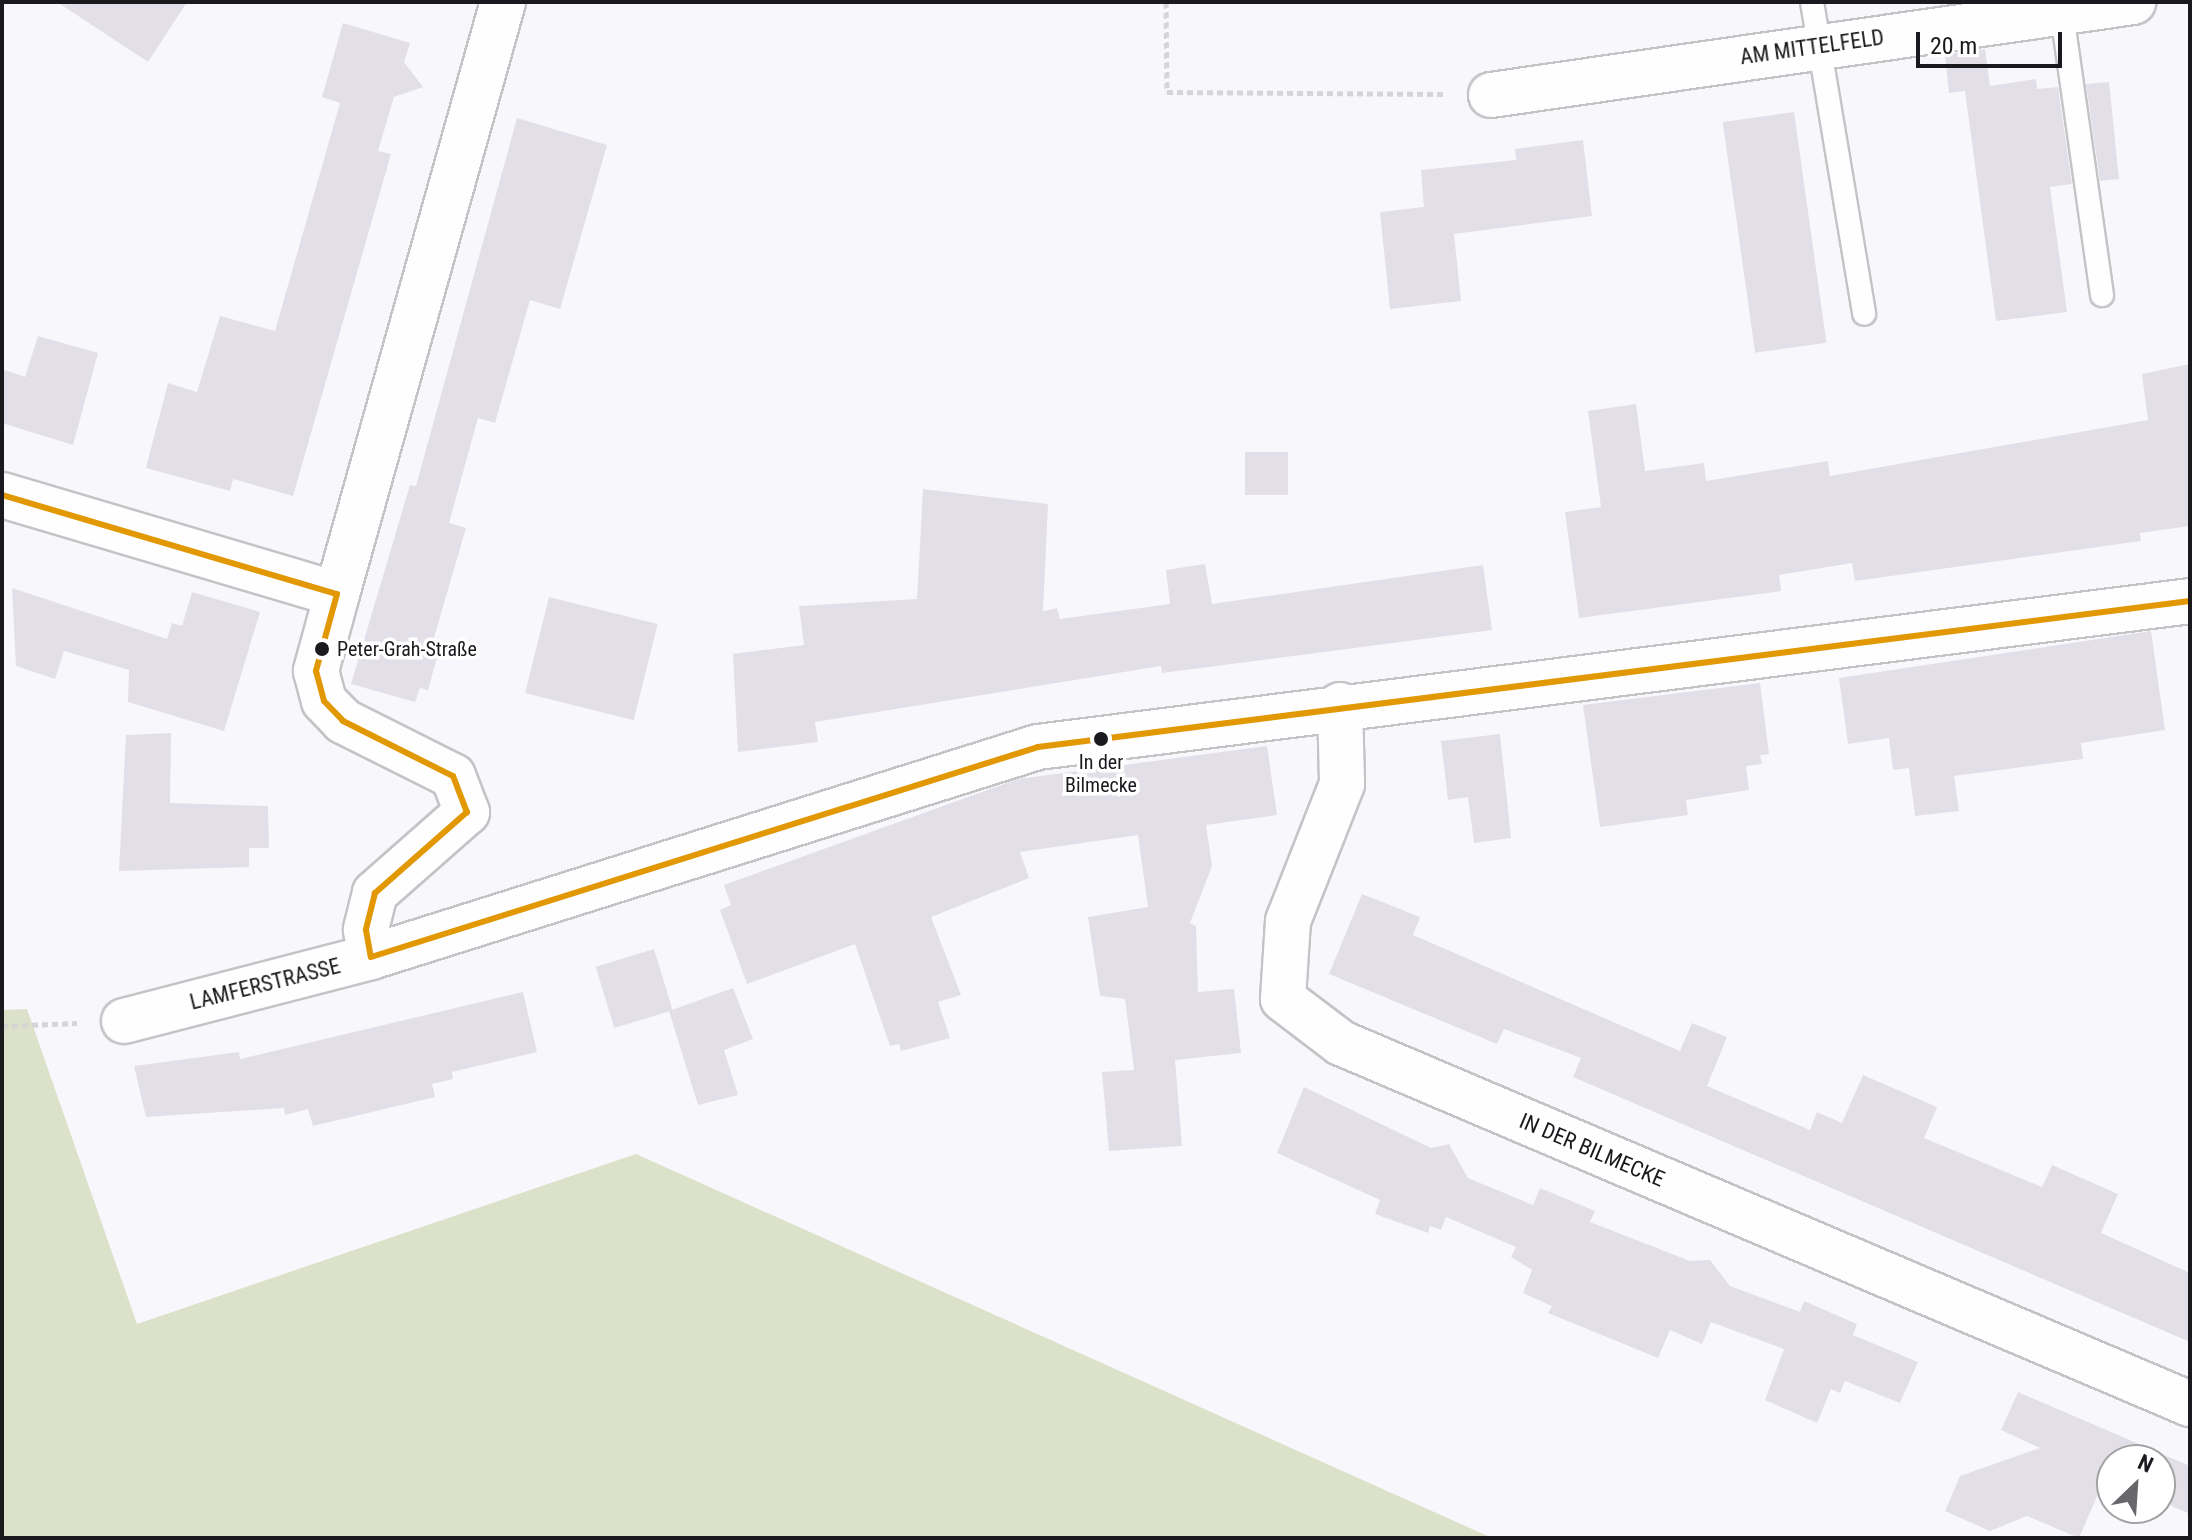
<!DOCTYPE html>
<html>
<head>
<meta charset="utf-8">
<style>
  body { margin:0 }
  #map { position:relative; width:2192px; height:1540px; overflow:hidden; background:#f8f8fc; font-family:"Roboto Condensed",sans-serif }
  div>[style] { position:absolute }
  [style*='--x'] { left:calc(var(--x)*1px); top:calc(var(--y)*1px); width:calc(var(--w)*1px); rotate:calc(var(--a)*1deg) }
  .green>* { inset:0; background:#dce1c9 }
  .building>* { inset:0; background:#e3dfe8; transform-origin:0 0 }
  .path>* { height:5px; margin-top:-2.5px; transform-origin:0; background:repeating-linear-gradient(90deg,#d5d5d6 0 6px,transparent 0 10px) }
  .roads { filter:drop-shadow(2px 0 #c4c4c7) drop-shadow(-2px 0 #c4c4c7) drop-shadow(0 2px #c4c4c7) drop-shadow(0 -2px #c4c4c7) }
  .service>* { height:22px; margin:-11px; padding:0 11px; transform-origin:11px; border-radius:11px; background:#fefeff }
  .minor>* { height:44px; margin:-22px; padding:0 22px; transform-origin:22px; border-radius:22px; background:#fefeff }
  .bus-1>* { height:6px; margin:-3px; padding:0 3px; transform-origin:3px; border-radius:3px; background:#e19803 }
  .dots>* { width:22px; height:22px; translate:-50% -50%; box-sizing:border-box; border:4px solid #fff; border-radius:50% }
  span { translate:-50% -50%; white-space:nowrap; text-align:center; line-height:1.15; -webkit-text-stroke:7px #fff; paint-order:stroke }
  .bus-label { font-size:20px; color:#1a1a1e }
  .left { translate:0 -50%; text-align:left }
  .street-label { font-size:22px; color:#1a1a1e }
  .frame { position:absolute; inset:0; border:4px solid #1a1a1e; pointer-events:none }
  .north { position:absolute; left:2096px; top:1444px; width:80px; height:80px; box-sizing:border-box; background:#fff; border:2px solid #a3a3a5; border-radius:50%; rotate:25deg; font-size:22px; font-weight:700; line-height:32px; text-align:center; color:#1a1a1e }
  .north::after { content:''; display:block; margin:auto; width:28px; height:36px; background:#68686c; clip-path:polygon(50% 0,100% 100%,50% 72%,0 100%) }
  .scale { position:absolute; left:1916px; top:32px; width:146px; height:36px; box-sizing:border-box; border:4px solid #1a1a1e; border-top:0; padding-left:10px; font-size:24px; line-height:28px; white-space:nowrap; color:#1a1a1e; -webkit-text-stroke:6px #fff; paint-order:stroke }
</style>
</head>
<body>
<div id="map">
  <div class="green">
    <i style="clip-path:polygon(27px 1009px,137px 1324px,636px 1154px,1492px 1538px,2px 1538px,2px 1010px)"></i>
  </div>
  <div class="building">
    <i style="clip-path:polygon(57px 2px,187px 2px,148px 62px)"></i>
    <i style="clip-path:polygon(343px 23px,410px 43px,404px 62px,423px 87px,394px 97px,378px 151px,391px 154px,293px 496px,233px 479px,230px 491px,146px 468px,168px 383px,197px 392px,220px 316px,275px 331px,340px 103px,322px 97px)"></i>
    <i style="clip-path:polygon(1985px 49px,1990px 86px,2036px 79px,2037px 89px,2058px 87px,2072px 184px,2050px 187px,2067px 312px,1996px 321px,1965px 91px,1949px 93px,1945px 54px)"></i>
    <i style="clip-path:polygon(2109px 82px,2119px 179px,2100px 181px,2086px 84px)"></i>
    <i style="left:1794px;top:112px;width:233px;height:72px;rotate:82deg"></i>
    <i style="clip-path:polygon(517px 118px,607px 145px,560px 309px,530px 300px,495px 423px,478px 418px,449px 523px,466px 528px,433px 641px,441px 643px,428px 690px,420px 688px,415px 702px,351px 684px,410px 485px,416px 486px)"></i>
    <i style="clip-path:polygon(1583px 140px,1592px 216px,1454px 234px,1461px 301px,1390px 309px,1380px 212px,1424px 207px,1421px 170px,1516px 160px,1515px 149px)"></i>
    <i style="clip-path:polygon(38px 336px,98px 353px,73px 445px,2px 423px,2px 369px,25px 377px)"></i>
    <i style="clip-path:polygon(2190px 364px,2190px 526px,2140px 533px,2141px 541px,1855px 581px,1852px 563px,1779px 575px,1781px 591px,1579px 618px,1565px 512px,1601px 507px,1588px 411px,1636px 404px,1645px 471px,1704px 463px,1706px 481px,1828px 461px,1830px 476px,2148px 420px,2142px 374px)"></i>
    <i style="left:1245px;top:452px;width:43px;height:43px"></i>
    <i style="clip-path:polygon(923px 489px,1048px 504px,1043px 611px,1057px 608px,1060px 619px,1170px 604px,1166px 570px,1205px 564px,1212px 604px,1483px 565px,1492px 630px,1162px 673px,1161px 666px,815px 722px,818px 742px,738px 752px,733px 654px,804px 645px,799px 606px,917px 599px)"></i>
    <i style="clip-path:polygon(12px 588px,167px 639px,172px 623px,182px 626px,192px 592px,260px 612px,224px 731px,128px 702px,129px 670px,64px 651px,55px 679px,16px 666px)"></i>
    <i style="left:549px;top:597px;width:112px;height:99px;rotate:14deg"></i>
    <i style="clip-path:polygon(2151px 631px,2165px 730px,2081px 743px,2083px 759px,1954px 776px,1959px 811px,1915px 816px,1909px 768px,1893px 770px,1889px 738px,1848px 744px,1839px 678px)"></i>
    <i style="clip-path:polygon(1760px 683px,1769px 754px,1760px 755px,1762px 764px,1746px 766px,1749px 790px,1686px 800px,1688px 815px,1600px 827px,1583px 705px)"></i>
    <i style="clip-path:polygon(171px 733px,170px 803px,268px 806px,269px 848px,249px 848px,249px 867px,119px 871px,126px 735px)"></i>
    <i style="clip-path:polygon(1500px 734px,1511px 838px,1474px 843px,1468px 797px,1448px 800px,1441px 741px)"></i>
    <i style="clip-path:polygon(1267px 746px,1277px 815px,1206px 825px,1212px 866px,1190px 923px,1196px 926px,1198px 992px,1234px 989px,1241px 1053px,1175px 1060px,1182px 1146px,1109px 1151px,1102px 1072px,1134px 1070px,1125px 999px,1100px 996px,1088px 917px,1148px 907px,1138px 835px,1020px 852px,1029px 878px,931px 917px,961px 995px,938px 1002px,950px 1038px,901px 1051px,899px 1044px,890px 1046px,855px 944px,747px 984px,720px 910px,731px 905px,724px 885px,1018px 779px)"></i>
    <i style="clip-path:polygon(1362px 894px,1420px 917px,1413px 935px,1680px 1051px,1692px 1023px,1727px 1037px,1707px 1086px,1810px 1130px,1817px 1112px,1842px 1123px,1863px 1075px,1937px 1107px,1924px 1138px,2042px 1187px,2052px 1165px,2118px 1194px,2101px 1233px,2190px 1273px,2190px 1342px,1573px 1077px,1581px 1058px,1504px 1029px,1497px 1044px,1329px 974px)"></i>
    <i style="left:654px;top:949px;width:64px;height:61px;rotate:73deg"></i>
    <i style="clip-path:polygon(733px 988px,753px 1039px,724px 1050px,738px 1095px,698px 1105px,669px 1011px)"></i>
    <i style="clip-path:polygon(523px 992px,537px 1052px,452px 1072px,453px 1079px,432px 1084px,435px 1097px,313px 1126px,308px 1109px,285px 1115px,284px 1108px,146px 1117px,134px 1066px,239px 1052px,240px 1059px)"></i>
    <i style="clip-path:polygon(1304px 1087px,1431px 1148px,1449px 1144px,1468px 1178px,1533px 1205px,1540px 1188px,1595px 1211px,1590px 1222px,1690px 1261px,1710px 1260px,1730px 1286px,1800px 1312px,1804px 1301px,1857px 1324px,1853px 1335px,1918px 1362px,1900px 1403px,1845px 1381px,1840px 1393px,1831px 1389px,1817px 1423px,1765px 1400px,1784px 1349px,1711px 1322px,1702px 1344px,1670px 1330px,1658px 1358px,1548px 1313px,1552px 1306px,1523px 1293px,1532px 1270px,1511px 1257px,1516px 1247px,1446px 1217px,1441px 1230px,1430px 1226px,1428px 1233px,1375px 1214px,1380px 1200px,1277px 1153px)"></i>
    <i style="clip-path:polygon(2018px 1392px,2190px 1466px,2190px 1514px,2160px 1501px,2160px 1460px,2112px 1460px,2112px 1481px,2105px 1478px,2079px 1538px,2027px 1516px,1990px 1531px,1945px 1511px,1960px 1476px,2040px 1448px,2001px 1430px)"></i>
  </div>
  <div class="path">
    <i style="--x:1166;--y:2;--w:90;--a:89.4"></i>
    <i style="--x:1167;--y:92;--w:279;--a:0.4"></i>
    <i style="--x:2;--y:1026;--w:75;--a:-2.3"></i>
  </div>
  <div class="roads">
    <div class="service">
      <i style="--x:1812;--y:2;--w:316;--a:80.5"></i>
      <i style="--x:2061;--y:7;--w:291;--a:81.9"></i>
    </div>
    <div class="minor">
      <i style="--x:1491;--y:95;--w:649;--a:-8.24"></i>
      <i style="--x:2;--y:495;--w:349;--a:16.5"></i>
      <i style="--x:337;--y:594;--w:80;--a:105.3"></i>
      <i style="--x:316;--y:671;--w:31;--a:75"></i>
      <i style="--x:324;--y:701;--w:28;--a:46"></i>
      <i style="--x:343;--y:721;--w:123;--a:26.6"></i>
      <i style="--x:453;--y:776;--w:39;--a:69"></i>
      <i style="--x:467;--y:812;--w:123;--a:138.6"></i>
      <i style="--x:375;--y:893;--w:38;--a:104"></i>
      <i style="--x:366;--y:930;--w:27;--a:80"></i>
      <i style="--x:337;--y:594;--w:615;--a:-74.34"></i>
      <i style="--x:1340;--y:705;--w:79;--a:88.5"></i>
      <i style="--x:1342;--y:784;--w:147;--a:111.5"></i>
      <i style="--x:1288;--y:921;--w:78;--a:93.7"></i>
      <i style="--x:1283;--y:999;--w:73;--a:37.2"></i>
      <i style="--x:1341;--y:1043;--w:923;--a:23.04"></i>
      <i style="--x:124;--y:1021;--w:255;--a:-14.5"></i>
      <i style="--x:371;--y:957;--w:699;--a:-17.48"></i>
      <i style="--x:1038;--y:747;--w:1161;--a:-7.22"></i>
    </div>
  </div>
  <div class="bus-1">
    <i style="--x:2;--y:495;--w:349;--a:16.5"></i>
    <i style="--x:337;--y:594;--w:80;--a:105.3"></i>
    <i style="--x:316;--y:671;--w:31;--a:75"></i>
    <i style="--x:324;--y:701;--w:28;--a:46"></i>
    <i style="--x:343;--y:721;--w:123;--a:26.6"></i>
    <i style="--x:453;--y:776;--w:39;--a:69"></i>
    <i style="--x:467;--y:812;--w:123;--a:138.6"></i>
    <i style="--x:375;--y:893;--w:38;--a:104"></i>
    <i style="--x:366;--y:930;--w:27;--a:80"></i>
    <i style="--x:371;--y:957;--w:699;--a:-17.48"></i>
    <i style="--x:1038;--y:747;--w:1161;--a:-7.22"></i>
  </div>
  <div class="dots">
    <i style="left:322px;top:649px;background:#1a1a1e"></i>
    <i style="left:1101px;top:739px;background:#1a1a1e"></i>
  </div>
  <div class="bus-label">
    <span class="left" style="left:337px;top:649px">Peter-Grah-Straße</span>
    <span style="left:1101px;top:774px">In der<br>Bilmecke</span>
  </div>
  <div class="street-label">
    <span style="left:1812px;top:47px;rotate:-8deg">AM MITTELFELD</span>
    <span style="left:265px;top:984px;rotate:-14deg">LAMFERSTRASSE</span>
    <span style="left:1592px;top:1150px;rotate:23deg">IN DER BILMECKE</span>
  </div>
  <div class="frame"></div>
  <div class="north">N</div>
  <div class="scale">20 m</div>
</div>
</body>
</html>
